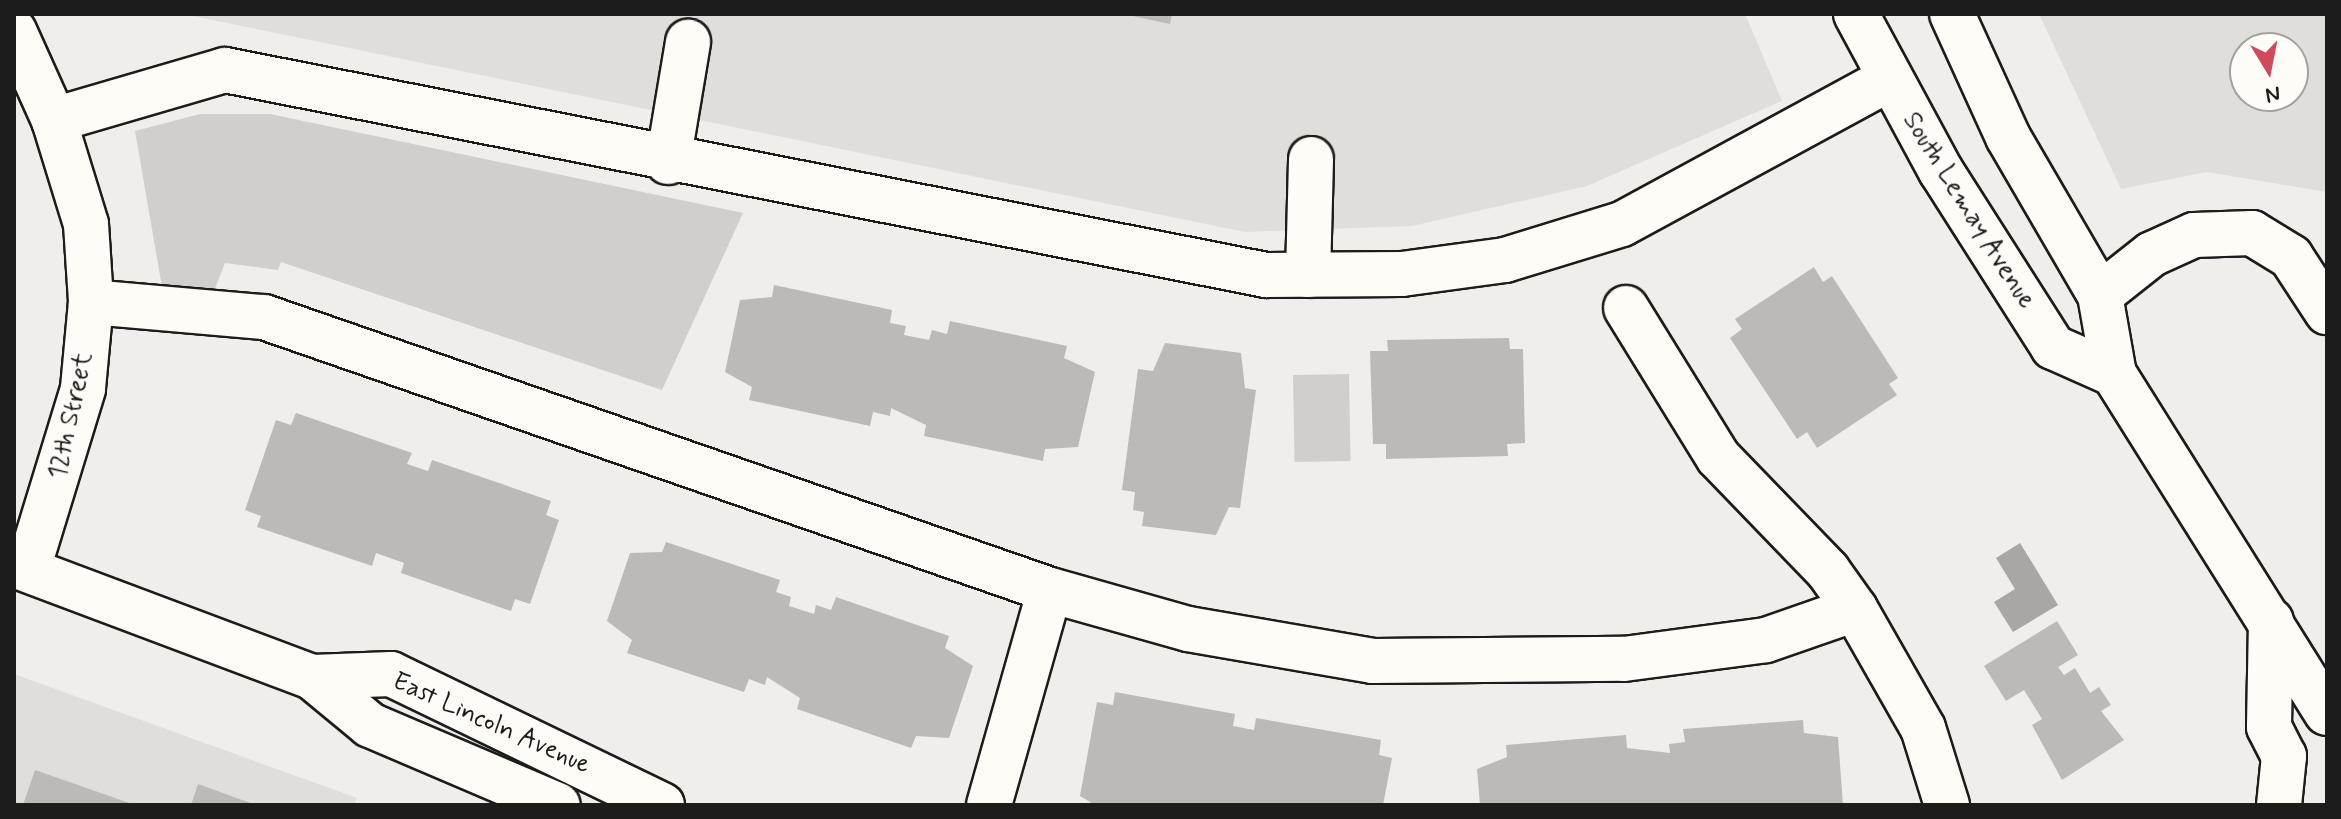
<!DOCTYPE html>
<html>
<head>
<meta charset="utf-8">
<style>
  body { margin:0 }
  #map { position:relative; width:2341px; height:819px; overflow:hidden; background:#f0eeea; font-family:Mynerve,sans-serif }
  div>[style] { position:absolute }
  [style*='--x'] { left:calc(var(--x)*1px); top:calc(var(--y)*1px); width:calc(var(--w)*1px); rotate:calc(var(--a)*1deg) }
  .built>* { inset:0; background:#e0deda }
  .green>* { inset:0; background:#d0cfcc; transform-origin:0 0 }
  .water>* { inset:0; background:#a8a7a3 }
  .building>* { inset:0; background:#bbbab6 }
  .roads { filter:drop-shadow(2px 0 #1c1c1c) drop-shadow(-2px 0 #1c1c1c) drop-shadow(0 2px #1c1c1c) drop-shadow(0 -2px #1c1c1c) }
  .minor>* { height:44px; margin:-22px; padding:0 22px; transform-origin:22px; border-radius:22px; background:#fdfcf7 }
  .major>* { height:44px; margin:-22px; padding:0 22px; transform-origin:22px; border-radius:22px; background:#fdfcf7 }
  span { translate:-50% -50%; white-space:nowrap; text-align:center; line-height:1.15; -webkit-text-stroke:6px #fdfcf7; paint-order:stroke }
  .street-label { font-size:26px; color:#1c1c1c }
  .frame { position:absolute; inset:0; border:16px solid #1c1c1c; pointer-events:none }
  .north { position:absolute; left:2229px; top:32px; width:80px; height:80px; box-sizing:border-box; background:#fdfcf7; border:2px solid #a3a29f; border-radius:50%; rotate:170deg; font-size:22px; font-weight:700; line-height:32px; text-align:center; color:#1c1c1c }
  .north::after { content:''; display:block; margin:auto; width:28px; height:36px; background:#d1495b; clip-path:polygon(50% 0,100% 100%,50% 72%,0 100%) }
</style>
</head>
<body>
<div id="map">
  <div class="built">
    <i style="clip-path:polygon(183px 14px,1745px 14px,1782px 101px,1587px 186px,1412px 226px,1245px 232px)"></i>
    <i style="clip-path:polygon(evenodd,2039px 14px,2327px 14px,2327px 192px,2207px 172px,2121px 189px,2039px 14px,2245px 48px,2293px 48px,2293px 96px,2245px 96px,2245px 48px)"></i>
    <i style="clip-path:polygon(14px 674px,357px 798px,354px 805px,14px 805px)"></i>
  </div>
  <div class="green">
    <i style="clip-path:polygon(200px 114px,270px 114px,743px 213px,662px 390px,281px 262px,278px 270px,225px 263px,214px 291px,162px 287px,135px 131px)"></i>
    <i style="left:1349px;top:374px;width:87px;height:56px;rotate:89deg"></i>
  </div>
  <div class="water">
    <i style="clip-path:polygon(2020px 543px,2058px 605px,2013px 632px,1994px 602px,2015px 589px,1996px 558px)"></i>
  </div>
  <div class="building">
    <i style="clip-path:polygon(1123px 14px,1172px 14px,1170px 24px)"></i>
    <i style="clip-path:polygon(1814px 267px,1823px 282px,1832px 276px,1898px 378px,1889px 384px,1897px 395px,1817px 448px,1807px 432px,1797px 439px,1730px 338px,1742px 329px,1735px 319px)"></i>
    <i style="clip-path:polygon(774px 285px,892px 310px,890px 323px,906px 326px,904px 335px,929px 340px,932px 330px,947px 334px,950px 321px,1067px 346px,1064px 358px,1095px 372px,1078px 447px,1045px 449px,1043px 461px,924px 436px,926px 425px,891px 408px,890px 416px,873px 412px,870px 426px,749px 400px,752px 387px,725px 372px,740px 300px,772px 297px)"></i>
    <i style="clip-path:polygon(1509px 338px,1510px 349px,1523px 349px,1525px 443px,1507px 444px,1508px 456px,1386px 459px,1386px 444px,1373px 444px,1370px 351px,1388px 351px,1387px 340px)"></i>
    <i style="clip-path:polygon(1165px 343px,1241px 353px,1245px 388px,1256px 390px,1240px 508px,1229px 507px,1216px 535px,1142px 526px,1144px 512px,1133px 510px,1135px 492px,1122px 490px,1138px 369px,1153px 371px)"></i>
    <i style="clip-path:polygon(296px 413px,412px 453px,407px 464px,428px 471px,432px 460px,551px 501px,546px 515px,559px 520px,530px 604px,515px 599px,511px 611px,401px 573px,404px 563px,376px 553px,372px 566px,257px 527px,261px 516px,245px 510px,276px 420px,291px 425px)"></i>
    <i style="clip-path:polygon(666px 542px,780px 580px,776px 592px,791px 597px,789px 606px,814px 614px,816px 605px,831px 610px,836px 597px,949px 636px,945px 648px,973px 666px,949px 738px,916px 736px,911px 748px,797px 709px,800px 698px,767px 677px,765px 685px,749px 679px,744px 692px,627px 653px,632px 640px,607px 621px,630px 553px,662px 552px)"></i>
    <i style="clip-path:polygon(2057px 621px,2078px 655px,2058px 667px,2064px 675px,2075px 668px,2090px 693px,2099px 687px,2111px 705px,2101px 711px,2124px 740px,2062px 780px,2032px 725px,2042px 719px,2024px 690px,2006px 701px,1984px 666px)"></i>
    <i style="clip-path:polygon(1115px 692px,1235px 714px,1233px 726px,1254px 730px,1256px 718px,1381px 740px,1379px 755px,1392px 758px,1383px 805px,1095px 805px,1080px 796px,1097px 702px,1113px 705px)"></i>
    <i style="clip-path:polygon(1803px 720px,1804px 733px,1838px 737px,1843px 805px,1480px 805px,1477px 769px,1507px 757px,1506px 745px,1626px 735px,1627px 748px,1670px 753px,1669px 744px,1685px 742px,1683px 729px)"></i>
    <i style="clip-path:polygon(35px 770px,135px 805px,23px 805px)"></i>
    <i style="clip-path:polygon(198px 784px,256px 805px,191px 805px)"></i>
  </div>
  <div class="roads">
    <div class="minor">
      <i style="--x:14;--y:31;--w:98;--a:65.8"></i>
      <i style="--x:54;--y:120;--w:109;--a:72.9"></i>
      <i style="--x:86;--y:224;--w:78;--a:86.3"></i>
      <i style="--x:91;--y:302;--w:87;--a:95.3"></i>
      <i style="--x:83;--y:389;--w:188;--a:107"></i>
      <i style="--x:54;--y:120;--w:178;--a:-16.3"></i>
      <i style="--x:225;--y:70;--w:1061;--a:11.14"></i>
      <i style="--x:1266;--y:275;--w:136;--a:-0.4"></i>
      <i style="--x:1402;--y:274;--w:104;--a:-7.7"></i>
      <i style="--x:1505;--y:260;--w:122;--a:-17.1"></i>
      <i style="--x:1622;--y:224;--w:302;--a:-28.5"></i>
      <i style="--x:668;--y:162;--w:122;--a:-80.5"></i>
      <i style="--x:1308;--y:275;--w:116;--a:-88.5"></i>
      <i style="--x:2100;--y:295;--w:66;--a:-38.3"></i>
      <i style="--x:2152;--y:254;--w:46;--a:-24.3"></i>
      <i style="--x:2194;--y:235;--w:58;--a:-2"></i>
      <i style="--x:2252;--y:233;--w:46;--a:31.6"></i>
      <i style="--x:2291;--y:257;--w:66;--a:56.8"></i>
      <i style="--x:91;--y:302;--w:174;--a:5"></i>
      <i style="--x:264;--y:317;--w:832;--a:19.15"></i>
      <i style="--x:1050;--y:590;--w:143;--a:15.8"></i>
      <i style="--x:1188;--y:629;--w:188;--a:9.8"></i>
      <i style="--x:1373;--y:661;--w:251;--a:-0.5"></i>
      <i style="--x:1624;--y:659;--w:143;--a:-7.6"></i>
      <i style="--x:1766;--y:640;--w:94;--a:-19.2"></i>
      <i style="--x:1626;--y:308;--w:175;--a:58.3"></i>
      <i style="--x:1718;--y:457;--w:158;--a:46"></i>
      <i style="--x:1828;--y:571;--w:47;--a:54.6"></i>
      <i style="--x:1855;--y:609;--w:137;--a:60.3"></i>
      <i style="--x:1923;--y:728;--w:81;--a:72.7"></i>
      <i style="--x:14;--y:565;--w:318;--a:20.6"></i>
      <i style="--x:312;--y:677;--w:75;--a:39.6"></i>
      <i style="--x:370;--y:725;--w:204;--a:23.1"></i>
      <i style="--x:312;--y:677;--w:79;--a:-2.2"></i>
      <i style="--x:391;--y:674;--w:301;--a:25.8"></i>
      <i style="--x:989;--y:805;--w:223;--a:-74.2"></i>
    </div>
    <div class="major">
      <i style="--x:1856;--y:14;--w:179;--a:61.6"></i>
      <i style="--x:1941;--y:171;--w:209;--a:57.5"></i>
      <i style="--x:2053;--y:347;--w:67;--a:23.9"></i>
      <i style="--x:1952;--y:14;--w:135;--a:65.5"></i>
      <i style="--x:2008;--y:137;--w:183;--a:59.8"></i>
      <i style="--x:2100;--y:295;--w:80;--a:80"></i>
      <i style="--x:2114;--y:374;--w:400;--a:57.9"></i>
      <i style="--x:2271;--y:621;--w:106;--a:91.1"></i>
      <i style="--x:2269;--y:727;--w:33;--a:63"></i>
      <i style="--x:2284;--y:756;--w:49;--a:95.8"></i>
    </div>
  </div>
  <div class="street-label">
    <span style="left:1968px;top:211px;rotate:58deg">South Lemay Avenue</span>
    <span style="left:72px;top:416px;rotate:-78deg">12th Street</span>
    <span style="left:491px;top:724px;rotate:24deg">East Lincoln Avenue</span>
  </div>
  <div class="frame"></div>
  <div class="north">N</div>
</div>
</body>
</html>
